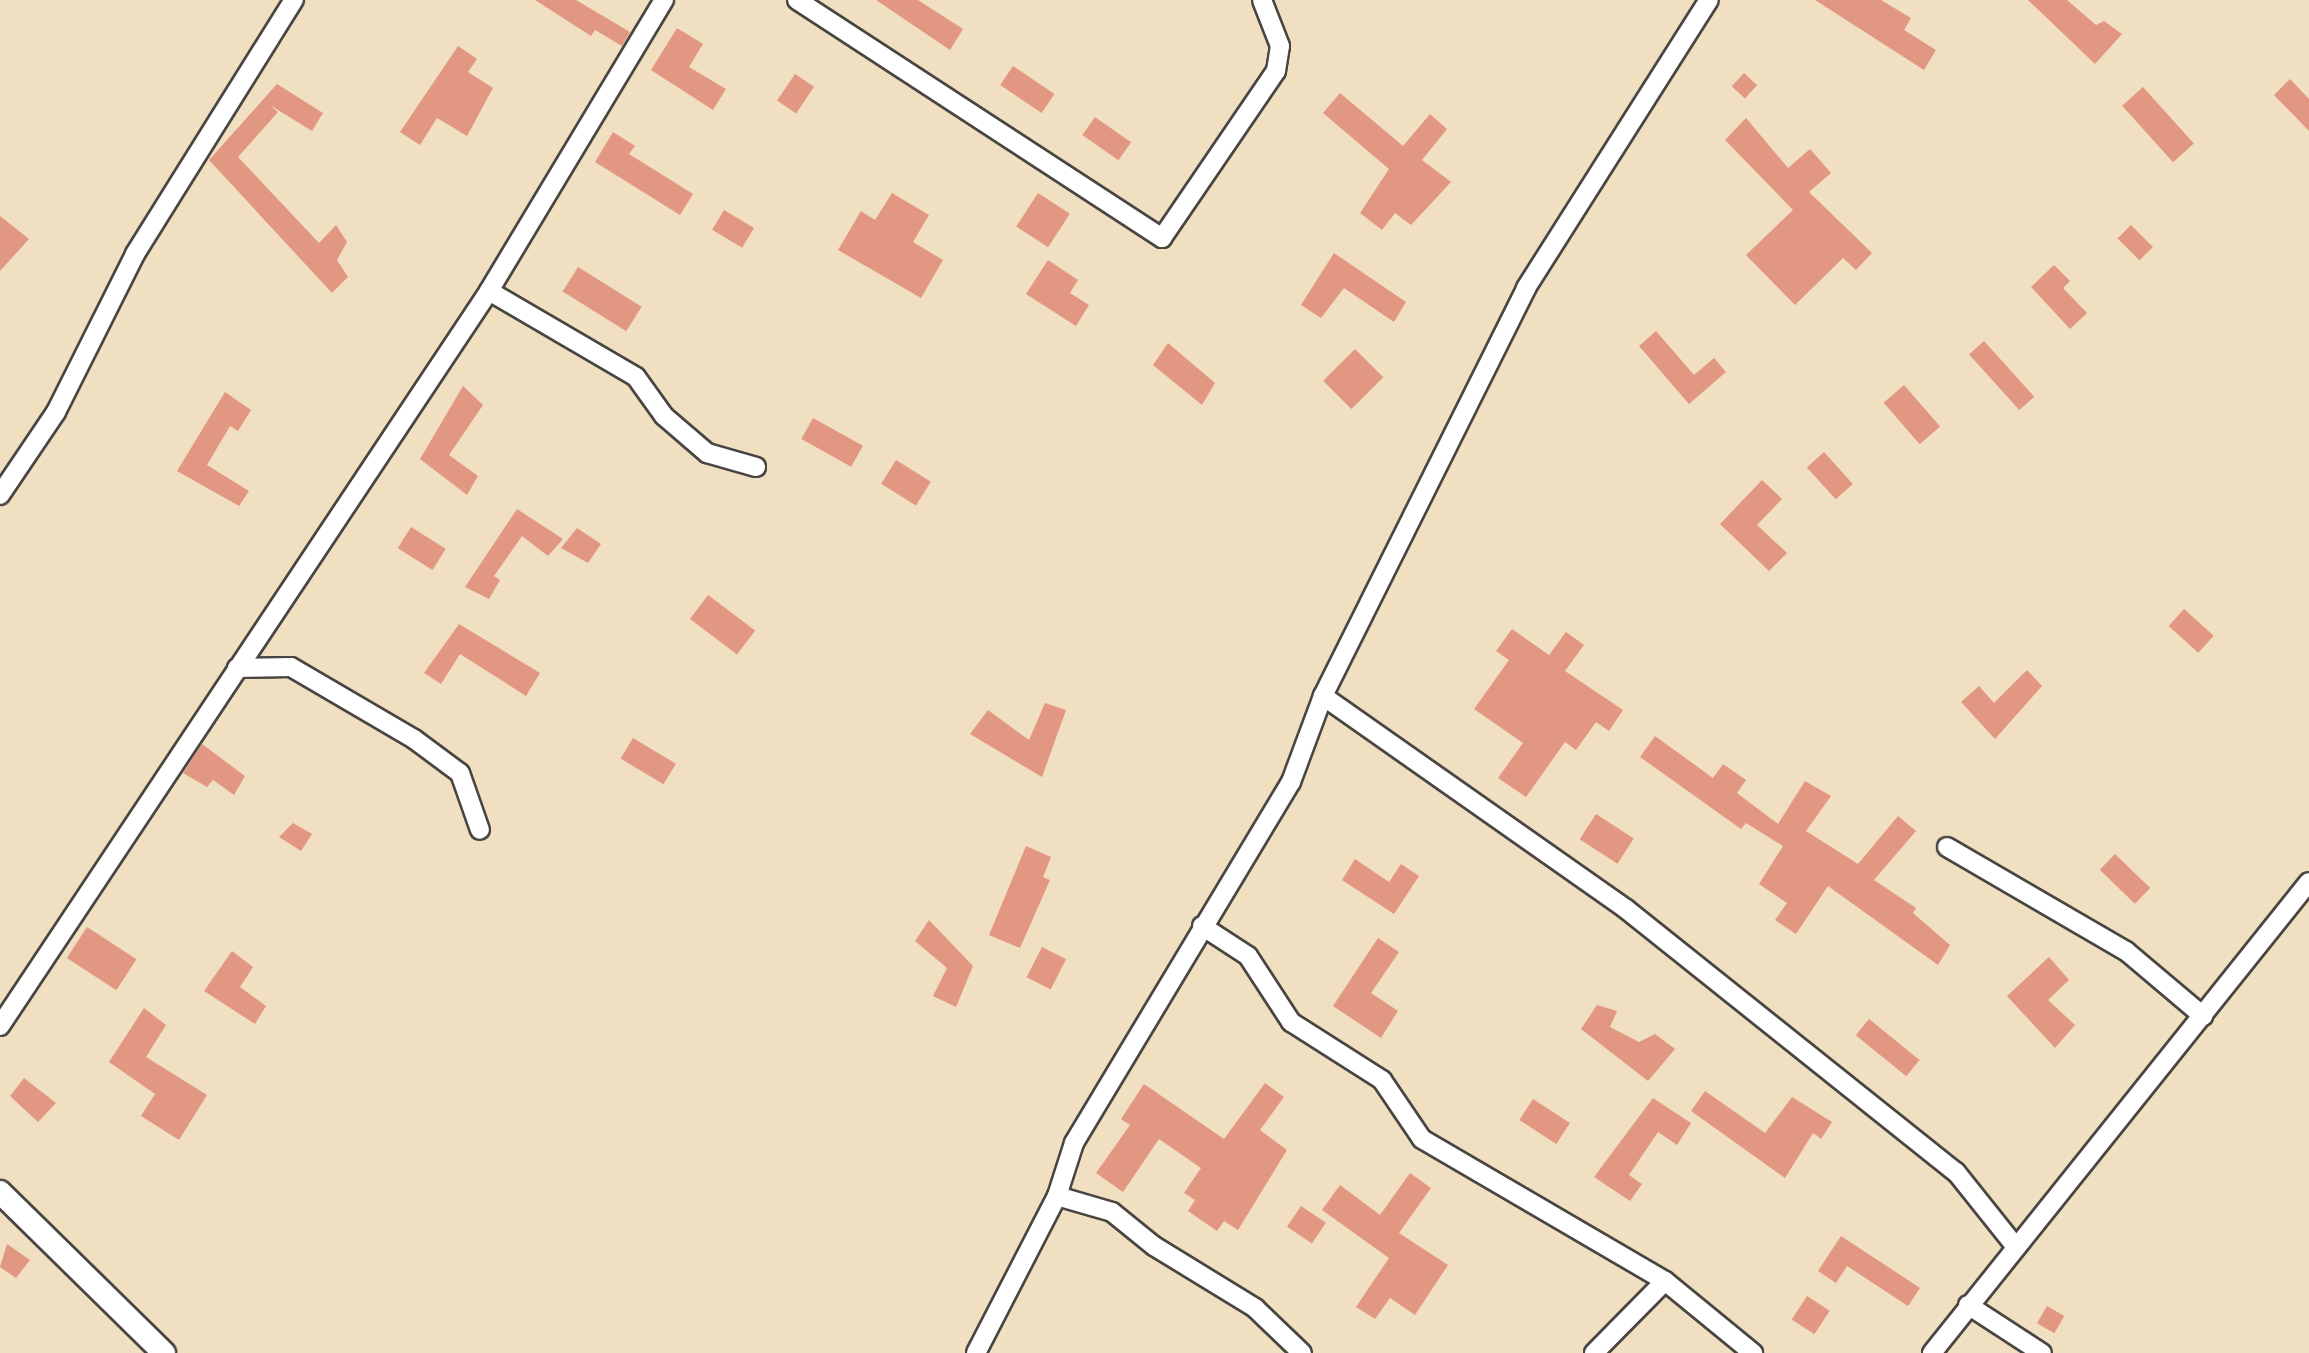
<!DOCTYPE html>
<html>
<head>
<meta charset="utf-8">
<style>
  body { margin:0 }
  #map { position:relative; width:2309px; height:1353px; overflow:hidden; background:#f1dfc1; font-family:"IM FELL DW Pica",serif }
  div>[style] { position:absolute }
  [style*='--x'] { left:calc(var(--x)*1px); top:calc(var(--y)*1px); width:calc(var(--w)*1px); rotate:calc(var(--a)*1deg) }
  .building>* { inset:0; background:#e29782; transform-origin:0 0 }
  .roads { filter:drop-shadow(2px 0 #494642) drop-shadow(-2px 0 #494642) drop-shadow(0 2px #494642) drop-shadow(0 -2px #494642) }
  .minor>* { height:18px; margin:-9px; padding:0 9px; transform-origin:9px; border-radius:9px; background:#fff }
  .tertiary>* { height:22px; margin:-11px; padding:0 11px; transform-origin:11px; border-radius:11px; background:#fff }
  span { translate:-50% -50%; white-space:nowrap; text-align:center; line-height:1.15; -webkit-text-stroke:10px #f7f3e8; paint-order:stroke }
</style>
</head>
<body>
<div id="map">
  <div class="building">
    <i style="clip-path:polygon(535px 0,576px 0,630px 32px,622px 46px,595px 30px,591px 36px)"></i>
    <i style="clip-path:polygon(876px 0,918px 0,963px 29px,950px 50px)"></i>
    <i style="clip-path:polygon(1815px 0,1881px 0,1911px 18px,1904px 30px,1936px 50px,1924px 70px)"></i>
    <i style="clip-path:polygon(2028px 0,2067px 0,2096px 25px,2104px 21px,2122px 34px,2095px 64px)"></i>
    <i style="clip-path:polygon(677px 28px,703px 44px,689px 67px,726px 89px,713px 110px,651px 70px)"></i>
    <i style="clip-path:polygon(458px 46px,477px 59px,468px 72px,493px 88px,467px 136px,437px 118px,420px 145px,400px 132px)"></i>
    <i style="left:1013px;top:66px;width:50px;height:23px;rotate:34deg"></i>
    <i style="left:1744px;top:73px;width:18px;height:18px;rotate:43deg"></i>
    <i style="left:795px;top:74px;width:23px;height:32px;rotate:34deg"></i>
    <i style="clip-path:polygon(2290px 79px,2309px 99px,2309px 131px,2274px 95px)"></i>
    <i style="clip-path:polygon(277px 84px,323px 113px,312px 131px,270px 105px,278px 112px,238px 157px,319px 243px,336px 225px,347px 242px,337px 260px,348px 277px,332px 293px,209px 160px)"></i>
    <i style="left:2143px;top:87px;width:76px;height:28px;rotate:48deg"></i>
    <i style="clip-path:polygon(1340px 93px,1403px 146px,1430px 114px,1447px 129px,1422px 160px,1451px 182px,1411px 225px,1395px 213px,1382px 230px,1360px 213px,1389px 169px,1323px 113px)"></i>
    <i style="left:1095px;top:117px;width:44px;height:22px;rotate:35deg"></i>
    <i style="clip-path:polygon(1746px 118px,1788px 168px,1810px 149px,1831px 173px,1809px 192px,1872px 253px,1856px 270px,1843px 258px,1795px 305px,1746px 255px,1793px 210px,1725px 140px)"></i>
    <i style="clip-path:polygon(613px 132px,635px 146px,629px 154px,693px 194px,680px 215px,595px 162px)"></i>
    <i style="clip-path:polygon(892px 193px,929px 215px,913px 242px,943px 260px,921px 298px,838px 250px,861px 211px,875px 220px)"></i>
    <i style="left:1038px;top:193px;width:38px;height:40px;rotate:33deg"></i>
    <i style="left:724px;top:210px;width:35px;height:23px;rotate:31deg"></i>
    <i style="clip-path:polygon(0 216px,29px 239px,0 271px)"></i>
    <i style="left:2131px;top:225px;width:31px;height:19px;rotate:45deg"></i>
    <i style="clip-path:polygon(1334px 253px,1406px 302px,1394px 322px,1344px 288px,1321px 318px,1301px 305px)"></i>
    <i style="clip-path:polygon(1048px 260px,1078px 280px,1070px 293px,1089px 305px,1076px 326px,1026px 294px)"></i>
    <i style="clip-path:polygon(2054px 265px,2070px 281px,2063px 288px,2087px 313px,2070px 329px,2031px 287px)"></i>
    <i style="left:578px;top:267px;width:75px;height:29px;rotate:32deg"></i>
    <i style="clip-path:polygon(1656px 331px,1694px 375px,1714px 358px,1726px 372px,1689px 404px,1639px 346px)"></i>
    <i style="left:1984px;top:341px;width:75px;height:20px;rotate:48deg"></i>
    <i style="clip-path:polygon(1168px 343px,1215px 383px,1202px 405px,1153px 365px)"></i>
    <i style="left:1355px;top:349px;width:40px;height:45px;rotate:45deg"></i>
    <i style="left:1904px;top:385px;width:55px;height:27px;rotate:49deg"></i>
    <i style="clip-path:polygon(463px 386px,483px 405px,449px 455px,478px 476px,467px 495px,420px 459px)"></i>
    <i style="clip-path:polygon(225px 392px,251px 410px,238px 431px,230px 426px,207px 465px,249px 491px,239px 506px,177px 471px)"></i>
    <i style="left:813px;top:418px;width:57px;height:24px;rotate:29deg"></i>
    <i style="left:1824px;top:452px;width:43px;height:23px;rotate:48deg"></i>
    <i style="left:896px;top:460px;width:41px;height:28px;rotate:32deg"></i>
    <i style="clip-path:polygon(1762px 480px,1782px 499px,1757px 525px,1787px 553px,1769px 571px,1720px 524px)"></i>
    <i style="clip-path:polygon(517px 509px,563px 539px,548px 556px,522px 536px,494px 576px,500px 580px,489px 599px,465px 587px)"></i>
    <i style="left:411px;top:527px;width:41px;height:25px;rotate:32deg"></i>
    <i style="clip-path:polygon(577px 528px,601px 544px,588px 563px,561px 548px)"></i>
    <i style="left:708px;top:595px;width:59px;height:30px;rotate:37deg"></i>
    <i style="left:2184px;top:609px;width:40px;height:23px;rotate:42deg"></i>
    <i style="clip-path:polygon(459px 624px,540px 673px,526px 696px,460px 654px,441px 684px,424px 673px)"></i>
    <i style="clip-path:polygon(1512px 629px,1549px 655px,1566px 632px,1584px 645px,1565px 671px,1623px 710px,1609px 731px,1596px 722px,1576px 750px,1565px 742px,1526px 797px,1498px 778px,1523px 743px,1474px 709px,1509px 660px,1496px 651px)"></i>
    <i style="clip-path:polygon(2027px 670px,2042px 686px,1995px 739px,1961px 702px,1979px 686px,1994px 703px)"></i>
    <i style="clip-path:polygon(1045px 703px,1066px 710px,1042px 777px,970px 734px,988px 710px,1029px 740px)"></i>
    <i style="clip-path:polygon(1655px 736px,1713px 778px,1723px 764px,1746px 780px,1737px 793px,1778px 824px,1805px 781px,1831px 796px,1806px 831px,1858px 864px,1898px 816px,1916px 831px,1874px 880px,1916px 908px,1913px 913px,1950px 945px,1938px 965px,1828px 886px,1796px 934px,1775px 920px,1787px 903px,1759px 884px,1783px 846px,1746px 823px,1741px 829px,1640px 757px)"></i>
    <i style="left:633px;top:738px;width:50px;height:24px;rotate:31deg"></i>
    <i style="clip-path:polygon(202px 744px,245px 776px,234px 795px,213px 780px,207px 787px,183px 773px)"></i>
    <i style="left:1596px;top:814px;width:45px;height:30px;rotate:33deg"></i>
    <i style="clip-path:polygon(293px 823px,312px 834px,301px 851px,279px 837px)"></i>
    <i style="clip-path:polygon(1026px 846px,1051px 857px,1043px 877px,1050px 880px,1020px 948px,989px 935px)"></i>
    <i style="left:2115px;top:854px;width:49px;height:22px;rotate:44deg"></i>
    <i style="clip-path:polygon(1355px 859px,1389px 882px,1401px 864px,1419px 876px,1394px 914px,1342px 880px)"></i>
    <i style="clip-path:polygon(929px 920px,973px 966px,956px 1007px,933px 996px,947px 968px,915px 941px)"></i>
    <i style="left:87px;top:927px;width:59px;height:37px;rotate:33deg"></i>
    <i style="clip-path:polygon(1378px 938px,1399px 952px,1371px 993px,1398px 1011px,1381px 1038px,1333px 1006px)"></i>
    <i style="left:1042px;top:947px;width:27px;height:34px;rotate:27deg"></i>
    <i style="clip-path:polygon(232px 951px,253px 967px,240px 987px,266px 1006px,255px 1024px,204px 991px)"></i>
    <i style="clip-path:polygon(2049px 957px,2069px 980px,2048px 1000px,2075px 1025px,2055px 1048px,2007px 996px)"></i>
    <i style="clip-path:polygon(1597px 1005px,1617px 1011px,1610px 1027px,1639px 1042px,1655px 1034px,1675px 1049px,1648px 1081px,1581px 1029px)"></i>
    <i style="clip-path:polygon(144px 1008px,166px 1025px,146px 1057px,207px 1095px,179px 1140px,141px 1116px,155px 1094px,109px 1062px)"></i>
    <i style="left:1869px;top:1019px;width:65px;height:21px;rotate:39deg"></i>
    <i style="clip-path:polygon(24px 1078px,56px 1103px,38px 1122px,10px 1096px)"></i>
    <i style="clip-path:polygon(1265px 1083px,1284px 1097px,1260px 1130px,1287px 1150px,1238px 1230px,1224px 1221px,1217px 1231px,1188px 1211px,1195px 1200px,1184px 1193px,1201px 1168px,1159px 1139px,1123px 1192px,1096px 1173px,1130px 1125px,1121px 1119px,1144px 1084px,1224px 1139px)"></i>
    <i style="clip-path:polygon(1705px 1091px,1765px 1133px,1792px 1097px,1832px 1122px,1821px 1139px,1813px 1133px,1785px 1178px,1691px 1111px)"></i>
    <i style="clip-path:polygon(1653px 1098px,1691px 1123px,1677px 1145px,1658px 1132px,1629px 1175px,1642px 1184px,1630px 1201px,1594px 1177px)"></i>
    <i style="left:1533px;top:1099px;width:44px;height:25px;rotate:33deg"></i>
    <i style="clip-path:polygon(1410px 1173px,1431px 1188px,1399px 1233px,1448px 1265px,1415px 1315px,1390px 1298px,1375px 1319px,1356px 1307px,1389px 1258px,1322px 1210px,1340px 1185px,1380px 1215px)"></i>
    <i style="left:1301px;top:1206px;width:30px;height:25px;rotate:34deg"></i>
    <i style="clip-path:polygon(1841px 1236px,1920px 1288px,1908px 1306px,1847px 1266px,1836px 1283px,1818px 1271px)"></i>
    <i style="clip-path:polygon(7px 1244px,30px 1260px,16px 1278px,0 1267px)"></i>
    <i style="left:1807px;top:1296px;width:27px;height:28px;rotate:33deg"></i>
    <i style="left:2047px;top:1306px;width:20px;height:20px;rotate:30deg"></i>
  </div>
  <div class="roads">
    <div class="minor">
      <i style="--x:797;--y:0;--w:436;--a:33.1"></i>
      <i style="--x:1162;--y:238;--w:202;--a:-55.7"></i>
      <i style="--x:1276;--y:71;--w:25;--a:-81"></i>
      <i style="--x:1280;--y:46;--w:49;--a:-111.4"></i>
      <i style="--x:489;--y:291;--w:170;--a:30.3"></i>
      <i style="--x:636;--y:377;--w:48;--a:54.3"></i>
      <i style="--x:664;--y:416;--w:57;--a:40.7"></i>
      <i style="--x:707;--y:453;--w:51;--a:15.9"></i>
      <i style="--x:0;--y:495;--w:100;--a:-56"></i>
      <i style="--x:56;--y:412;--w:177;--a:-63.4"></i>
      <i style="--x:135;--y:254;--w:300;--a:-58"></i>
      <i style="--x:237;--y:668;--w:54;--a:-1.1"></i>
      <i style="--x:291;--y:667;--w:143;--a:30.3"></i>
      <i style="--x:414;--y:739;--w:57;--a:36.5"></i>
      <i style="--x:460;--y:773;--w:60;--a:70.7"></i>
      <i style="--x:1323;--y:696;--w:370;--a:35.1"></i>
      <i style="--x:1626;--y:909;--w:422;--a:38.6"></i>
      <i style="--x:1956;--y:1172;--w:95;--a:51.4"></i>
      <i style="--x:1947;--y:847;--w:207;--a:30.2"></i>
      <i style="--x:2126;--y:951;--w:101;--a:40.2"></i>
      <i style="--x:1202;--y:926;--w:55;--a:33.1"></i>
      <i style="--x:1248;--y:956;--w:79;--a:56.9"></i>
      <i style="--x:1291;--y:1022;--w:108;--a:32.5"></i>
      <i style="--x:1382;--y:1080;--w:71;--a:55.9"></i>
      <i style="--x:1422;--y:1139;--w:281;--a:30.3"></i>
      <i style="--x:1665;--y:1281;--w:114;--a:39.3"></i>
      <i style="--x:0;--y:1026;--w:883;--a:-56.36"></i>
      <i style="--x:489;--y:291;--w:340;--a:-59"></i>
      <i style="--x:1057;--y:1196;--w:57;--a:16.2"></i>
      <i style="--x:1112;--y:1212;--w:54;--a:39"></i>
      <i style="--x:1154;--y:1246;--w:119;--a:31.5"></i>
      <i style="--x:1255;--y:1308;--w:65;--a:43.8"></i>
      <i style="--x:1968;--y:1305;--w:88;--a:33"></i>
      <i style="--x:976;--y:1353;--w:177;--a:-62.7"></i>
      <i style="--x:1057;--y:1196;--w:56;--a:-72.2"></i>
      <i style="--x:1074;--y:1143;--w:421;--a:-59"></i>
      <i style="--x:1291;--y:782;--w:92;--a:-69.6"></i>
      <i style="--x:1323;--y:696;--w:456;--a:-63.5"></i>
      <i style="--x:1526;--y:288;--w:341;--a:-57.6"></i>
      <i style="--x:1594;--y:1353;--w:101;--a:-45.4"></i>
      <i style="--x:1932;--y:1353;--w:603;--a:-51.33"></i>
    </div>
    <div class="tertiary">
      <i style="--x:0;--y:1192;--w:230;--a:44.5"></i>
    </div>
  </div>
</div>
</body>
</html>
